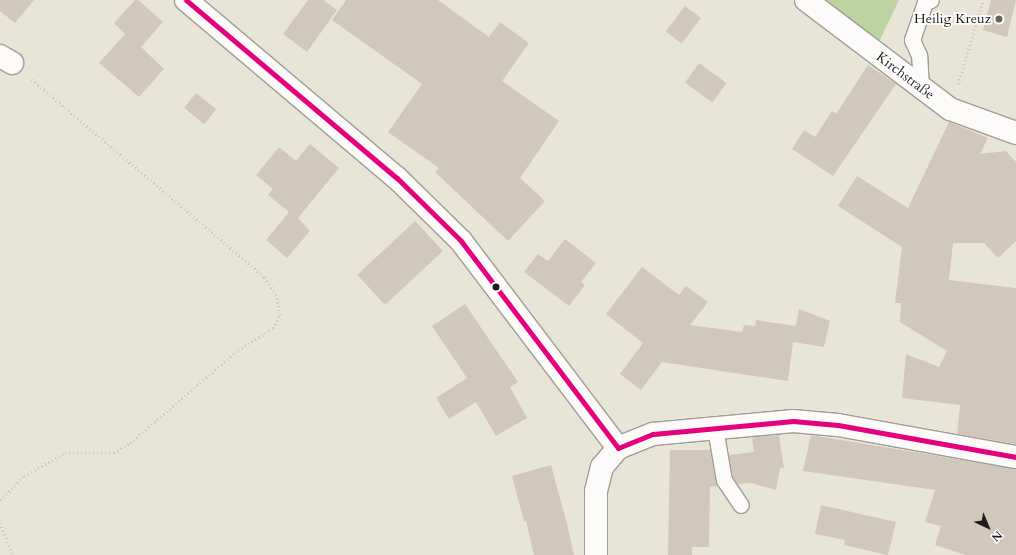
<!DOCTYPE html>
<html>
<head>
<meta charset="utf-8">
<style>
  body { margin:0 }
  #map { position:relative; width:1016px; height:555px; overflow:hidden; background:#e8e5d7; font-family:Cardo,serif }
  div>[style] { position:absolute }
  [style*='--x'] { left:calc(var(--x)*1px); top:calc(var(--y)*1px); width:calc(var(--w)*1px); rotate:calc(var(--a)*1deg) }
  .green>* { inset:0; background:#bcd4a1 }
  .building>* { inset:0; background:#d1c8bb; transform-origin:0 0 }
  .path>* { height:2.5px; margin-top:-1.25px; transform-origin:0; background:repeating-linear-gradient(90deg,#c6c6c3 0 1px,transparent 0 4px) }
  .roads { filter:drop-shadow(1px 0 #9e9d95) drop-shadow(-1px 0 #9e9d95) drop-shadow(0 1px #9e9d95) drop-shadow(0 -1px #9e9d95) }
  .lane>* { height:15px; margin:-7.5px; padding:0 7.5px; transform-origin:7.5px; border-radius:7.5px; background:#fcfbf9 }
  .street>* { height:22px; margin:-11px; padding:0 11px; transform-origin:11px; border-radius:11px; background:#fcfbf9 }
  .secondary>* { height:22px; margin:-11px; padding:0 11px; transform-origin:11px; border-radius:11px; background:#fcfbf9 }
  .bus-1>* { height:5px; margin:-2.5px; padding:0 2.5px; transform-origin:2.5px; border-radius:2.5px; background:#e5007d }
  .dots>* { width:11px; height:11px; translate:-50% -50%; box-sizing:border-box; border:2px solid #fff; border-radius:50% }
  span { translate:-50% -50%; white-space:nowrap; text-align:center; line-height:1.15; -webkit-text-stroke:3.5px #fff; paint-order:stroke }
  .poi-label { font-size:14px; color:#1c1c1c }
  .right { translate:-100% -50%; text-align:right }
  .street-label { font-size:14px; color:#1c1c1c }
  .north { position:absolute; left:968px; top:507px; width:40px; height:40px; -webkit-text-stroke:3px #fff; paint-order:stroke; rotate:136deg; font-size:11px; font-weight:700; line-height:16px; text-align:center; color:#1c1c1c }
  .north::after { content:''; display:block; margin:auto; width:14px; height:18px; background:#1c1c1c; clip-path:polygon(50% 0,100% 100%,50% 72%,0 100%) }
</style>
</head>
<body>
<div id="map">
  <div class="green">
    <i style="clip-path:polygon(824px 0,899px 0,877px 46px)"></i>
  </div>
  <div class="building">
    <i style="clip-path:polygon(0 0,34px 0,15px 23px,0 11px)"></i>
    <i style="clip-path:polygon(135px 0,138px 0,163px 22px,141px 47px,164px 69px,139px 97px,99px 63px,125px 34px,114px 23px)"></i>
    <i style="clip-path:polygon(308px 0,323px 0,337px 10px,307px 52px,283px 34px)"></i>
    <i style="clip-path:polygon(346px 0,438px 0,489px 37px,500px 22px,529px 43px,502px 81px,559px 121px,520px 178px,545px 201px,508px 241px,435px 172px,439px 168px,388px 132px,422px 84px,332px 20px)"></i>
    <i style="clip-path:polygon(991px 0,1016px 0,1007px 37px,983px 30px)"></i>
    <i style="left:685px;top:6px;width:20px;height:32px;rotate:37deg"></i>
    <i style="left:699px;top:63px;width:34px;height:24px;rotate:36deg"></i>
    <i style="clip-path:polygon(868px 65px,896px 84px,833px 176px,792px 149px,804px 130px,815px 137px,832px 111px,836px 114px)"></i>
    <i style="left:196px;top:93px;width:26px;height:19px;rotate:39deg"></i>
    <i style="clip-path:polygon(949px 122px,988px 138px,980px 154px,1006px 151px,1016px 162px,1016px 241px,998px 258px,984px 243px,953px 243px,949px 280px,1016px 288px,1016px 444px,957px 434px,960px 405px,902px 398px,906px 354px,939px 367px,947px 351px,900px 322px,901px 303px,895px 303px,902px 247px,838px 206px,857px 176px,908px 208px)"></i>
    <i style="clip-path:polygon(310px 144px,339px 168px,298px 218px,310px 231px,287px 258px,266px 240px,289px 212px,268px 195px,273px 189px,256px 175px,279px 147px,296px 161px)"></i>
    <i style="left:415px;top:221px;width:41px;height:79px;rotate:47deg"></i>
    <i style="clip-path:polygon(565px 239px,596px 263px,581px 282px,585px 285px,569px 306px,524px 272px,538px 254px,548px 261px)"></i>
    <i style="clip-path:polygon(642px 267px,679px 295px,686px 286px,708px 302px,690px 325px,742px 332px,744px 325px,755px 326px,756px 320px,796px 326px,795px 329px,799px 309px,830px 321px,824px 347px,793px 342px,788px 381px,662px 362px,641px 390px,620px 374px,643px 343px,606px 314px)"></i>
    <i style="clip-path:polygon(465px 304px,518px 382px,510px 387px,527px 418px,496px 436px,476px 402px,449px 419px,436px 398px,467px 378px,432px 326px)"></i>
    <i style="clip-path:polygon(779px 435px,784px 468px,780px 468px,776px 490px,751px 483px,738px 484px,733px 477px,729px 455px,754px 452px,752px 437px)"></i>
    <i style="clip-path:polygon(811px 435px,1016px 469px,1016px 555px,966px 555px,935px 545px,941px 526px,925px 522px,935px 490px,803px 471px)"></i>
    <i style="clip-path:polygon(670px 450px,710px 450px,717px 486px,710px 487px,709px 547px,692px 547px,692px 555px,668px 555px)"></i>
    <i style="clip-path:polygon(551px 465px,567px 524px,574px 555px,534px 555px,526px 521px,524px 521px,512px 476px)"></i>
    <i style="clip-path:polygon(821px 505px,896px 522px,888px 555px,844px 545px,845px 540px,815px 534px)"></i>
  </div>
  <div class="path">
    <i style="--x:958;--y:84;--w:88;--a:-73.4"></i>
    <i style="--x:0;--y:500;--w:34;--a:-45"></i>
    <i style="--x:24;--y:476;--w:47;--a:-29.3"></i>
    <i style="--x:65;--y:453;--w:49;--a:0"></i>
    <i style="--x:114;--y:453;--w:19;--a:-32"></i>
    <i style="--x:130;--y:443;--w:143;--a:-40.7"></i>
    <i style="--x:238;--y:350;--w:41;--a:-32.2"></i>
    <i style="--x:273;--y:328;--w:15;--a:-62"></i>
    <i style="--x:280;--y:315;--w:20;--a:-101"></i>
    <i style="--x:276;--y:295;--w:22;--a:-124"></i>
    <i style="--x:264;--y:277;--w:308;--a:-139.7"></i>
    <i style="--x:0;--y:523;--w:35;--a:68"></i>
  </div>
  <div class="roads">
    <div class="lane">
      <i style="--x:921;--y:89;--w:34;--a:-93"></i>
      <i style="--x:919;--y:55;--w:17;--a:-115"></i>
      <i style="--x:912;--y:40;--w:40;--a:-71.1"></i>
      <i style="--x:925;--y:2;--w:6;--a:-18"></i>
      <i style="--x:715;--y:428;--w:53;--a:80.2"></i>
      <i style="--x:724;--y:480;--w:30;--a:56"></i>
    </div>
    <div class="street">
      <i style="--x:806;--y:0;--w:181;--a:37.1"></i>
      <i style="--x:950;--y:109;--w:70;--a:20"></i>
      <i style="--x:0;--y:56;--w:14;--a:30"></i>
    </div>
    <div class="secondary">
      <i style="--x:186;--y:0;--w:276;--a:40.2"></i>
      <i style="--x:397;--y:178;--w:90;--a:44.5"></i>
      <i style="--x:461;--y:241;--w:260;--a:52.8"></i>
      <i style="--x:596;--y:555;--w:64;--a:-90"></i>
      <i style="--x:596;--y:491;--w:25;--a:-76"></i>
      <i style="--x:602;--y:467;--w:25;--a:-50"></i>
      <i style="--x:618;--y:448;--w:38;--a:-22"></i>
      <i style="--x:653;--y:434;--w:141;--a:-5.3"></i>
      <i style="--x:793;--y:421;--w:45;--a:5.1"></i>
      <i style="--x:838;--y:425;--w:181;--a:10.2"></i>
    </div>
  </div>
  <div class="bus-1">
    <i style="--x:186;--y:0;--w:276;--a:40.2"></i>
    <i style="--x:397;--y:178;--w:90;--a:44.5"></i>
    <i style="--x:461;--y:241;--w:260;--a:52.8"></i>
    <i style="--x:618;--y:448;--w:38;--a:-22"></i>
    <i style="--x:653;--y:434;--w:141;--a:-5.3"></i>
    <i style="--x:793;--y:421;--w:45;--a:5.1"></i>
    <i style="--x:838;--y:425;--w:181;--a:10.2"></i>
  </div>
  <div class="dots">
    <i style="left:999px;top:19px;background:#63625d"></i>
    <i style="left:496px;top:287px;background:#1c1c1c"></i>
  </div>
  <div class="poi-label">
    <span class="right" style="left:991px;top:19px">Heilig Kreuz</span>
  </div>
  <div class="street-label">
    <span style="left:905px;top:76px;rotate:37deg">Kirchstraße</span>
  </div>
  <div class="north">N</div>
</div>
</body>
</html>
